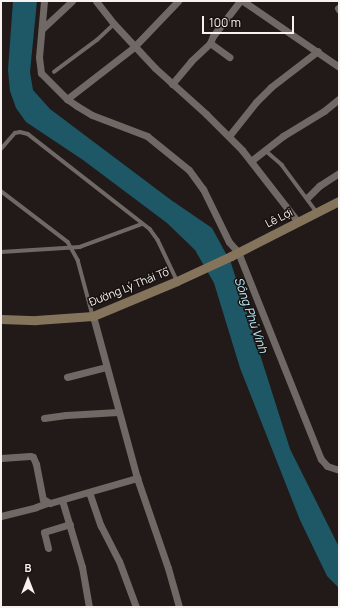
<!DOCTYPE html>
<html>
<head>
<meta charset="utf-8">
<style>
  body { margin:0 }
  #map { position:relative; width:340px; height:608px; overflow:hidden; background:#211a18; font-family:Manrope,sans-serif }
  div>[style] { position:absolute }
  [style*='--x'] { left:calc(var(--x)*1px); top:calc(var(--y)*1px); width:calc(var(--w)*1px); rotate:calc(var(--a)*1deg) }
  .water>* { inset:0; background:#1e5765 }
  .lane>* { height:3.5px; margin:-1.75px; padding:0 1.75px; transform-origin:1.75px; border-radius:1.75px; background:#706865 }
  .street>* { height:7px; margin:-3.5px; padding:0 3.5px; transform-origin:3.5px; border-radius:3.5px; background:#706865 }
  .secondary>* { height:9px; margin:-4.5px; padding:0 4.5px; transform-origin:4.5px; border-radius:4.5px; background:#84745b }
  span { translate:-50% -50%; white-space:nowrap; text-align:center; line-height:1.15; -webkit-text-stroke:3px #18110f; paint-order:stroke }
  .street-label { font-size:11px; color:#f7f2f0 }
  .water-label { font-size:12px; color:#bdeefc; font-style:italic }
  .frame { position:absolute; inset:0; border:2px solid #f7f2f0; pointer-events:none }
  .north { position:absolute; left:8px; top:560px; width:40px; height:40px; -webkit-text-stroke:3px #18110f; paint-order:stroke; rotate:0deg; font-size:11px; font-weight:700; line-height:16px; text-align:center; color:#f7f2f0 }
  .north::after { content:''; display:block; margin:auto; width:14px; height:18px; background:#f7f2f0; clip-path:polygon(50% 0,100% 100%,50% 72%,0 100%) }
  .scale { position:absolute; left:202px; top:16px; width:92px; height:18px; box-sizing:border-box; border:2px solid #f7f2f0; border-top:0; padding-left:5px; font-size:12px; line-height:14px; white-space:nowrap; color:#f7f2f0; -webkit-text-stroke:3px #18110f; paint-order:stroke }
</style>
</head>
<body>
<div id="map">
  <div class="water">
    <i style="clip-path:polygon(13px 1px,37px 1px,30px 72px,33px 90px,50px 109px,171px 200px,212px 228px,231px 263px,290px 449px,339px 547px,339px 588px,327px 576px,300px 520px,240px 368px,214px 283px,195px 250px,167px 223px,83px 160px,26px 122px,16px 108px,10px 91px,8px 70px)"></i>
  </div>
  <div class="lane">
    <i style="--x:54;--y:72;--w:54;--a:-36.7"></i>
    <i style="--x:97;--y:40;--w:23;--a:-43"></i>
    <i style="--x:1;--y:149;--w:21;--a:-49"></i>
    <i style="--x:15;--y:133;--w:5;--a:-11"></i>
    <i style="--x:20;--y:132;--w:8;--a:14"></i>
    <i style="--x:28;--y:134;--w:155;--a:37.9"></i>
    <i style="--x:150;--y:229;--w:14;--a:54"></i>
    <i style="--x:158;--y:240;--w:44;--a:64.6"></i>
    <i style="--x:265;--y:150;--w:23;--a:41"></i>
    <i style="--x:282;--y:165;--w:57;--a:53.5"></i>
    <i style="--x:1;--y:191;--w:84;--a:37.3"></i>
    <i style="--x:68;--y:242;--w:21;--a:61"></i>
    <i style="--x:78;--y:260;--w:58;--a:75"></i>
    <i style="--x:1;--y:252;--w:79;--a:-3.6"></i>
    <i style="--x:80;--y:247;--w:66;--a:-20.4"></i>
  </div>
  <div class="street">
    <i style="--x:44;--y:1;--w:56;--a:95.1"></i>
    <i style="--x:39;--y:57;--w:16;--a:83"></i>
    <i style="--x:41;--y:73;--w:37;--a:45"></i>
    <i style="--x:67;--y:99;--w:12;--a:35"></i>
    <i style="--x:77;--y:106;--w:17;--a:31"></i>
    <i style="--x:92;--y:115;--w:59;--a:20.9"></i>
    <i style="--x:147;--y:136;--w:54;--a:39"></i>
    <i style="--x:189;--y:170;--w:24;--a:54"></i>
    <i style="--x:203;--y:189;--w:59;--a:63.9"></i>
    <i style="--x:229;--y:242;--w:13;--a:48"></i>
    <i style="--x:238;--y:252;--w:223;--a:68.2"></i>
    <i style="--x:321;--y:459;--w:9;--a:49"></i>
    <i style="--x:327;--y:466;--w:13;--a:18"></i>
    <i style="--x:96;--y:1;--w:29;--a:52"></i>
    <i style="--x:114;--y:24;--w:60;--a:47"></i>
    <i style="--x:155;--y:68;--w:69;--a:42"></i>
    <i style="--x:206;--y:114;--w:51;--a:45"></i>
    <i style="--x:242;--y:150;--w:91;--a:52.1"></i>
    <i style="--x:243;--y:1;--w:116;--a:34.5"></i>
    <i style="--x:338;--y:8;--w:2;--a:63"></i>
    <i style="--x:42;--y:29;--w:41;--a:-43"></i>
    <i style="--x:210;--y:43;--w:24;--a:36"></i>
    <i style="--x:172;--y:84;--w:30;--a:-50"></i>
    <i style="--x:191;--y:61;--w:26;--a:-43"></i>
    <i style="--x:210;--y:43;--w:8;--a:-67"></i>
    <i style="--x:213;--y:36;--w:44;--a:-52.4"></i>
    <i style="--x:67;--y:99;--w:85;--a:-37.8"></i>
    <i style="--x:134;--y:47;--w:64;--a:-46.3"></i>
    <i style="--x:229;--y:136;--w:43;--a:-51.5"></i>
    <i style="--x:256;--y:102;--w:21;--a:-45"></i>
    <i style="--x:271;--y:87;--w:59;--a:-37.5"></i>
    <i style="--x:251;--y:161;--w:41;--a:-38"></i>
    <i style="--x:283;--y:136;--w:48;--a:-31.4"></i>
    <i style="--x:324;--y:111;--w:19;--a:-39"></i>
    <i style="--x:308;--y:197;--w:16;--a:-45"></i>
    <i style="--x:319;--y:186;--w:24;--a:-33"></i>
    <i style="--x:93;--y:316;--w:168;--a:74.8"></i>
    <i style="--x:137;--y:478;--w:95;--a:71"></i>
    <i style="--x:168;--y:568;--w:41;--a:74.2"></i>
    <i style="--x:67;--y:377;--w:40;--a:-14.4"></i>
    <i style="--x:44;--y:418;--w:22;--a:-8"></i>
    <i style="--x:66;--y:415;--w:52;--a:-3.3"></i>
    <i style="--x:1;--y:458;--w:29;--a:-4"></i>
    <i style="--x:30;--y:456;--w:3;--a:18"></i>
    <i style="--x:33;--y:457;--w:8;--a:67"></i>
    <i style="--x:36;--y:464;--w:36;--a:79"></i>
    <i style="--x:43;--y:499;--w:8;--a:30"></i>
    <i style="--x:50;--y:503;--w:91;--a:-16"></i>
    <i style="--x:89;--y:492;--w:36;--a:71"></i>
    <i style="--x:101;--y:526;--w:39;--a:63"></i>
    <i style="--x:119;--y:561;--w:49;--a:69.7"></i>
    <i style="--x:62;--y:500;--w:70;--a:73.4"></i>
    <i style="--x:82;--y:567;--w:41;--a:80.1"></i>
    <i style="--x:1;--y:516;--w:36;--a:-14"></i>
    <i style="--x:36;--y:507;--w:12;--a:-20"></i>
    <i style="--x:48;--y:548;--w:16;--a:-104"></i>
    <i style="--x:44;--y:532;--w:27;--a:-17"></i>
  </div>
  <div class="secondary">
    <i style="--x:1;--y:319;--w:35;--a:2"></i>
    <i style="--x:36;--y:320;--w:57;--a:-4"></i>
    <i style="--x:93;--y:316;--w:91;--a:-22.6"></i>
    <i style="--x:177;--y:281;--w:60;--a:-24.8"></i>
    <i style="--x:231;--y:256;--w:121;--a:-27"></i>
  </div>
  <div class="street-label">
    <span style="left:279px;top:218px;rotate:-27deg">Lê Lợi</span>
    <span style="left:129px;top:287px;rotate:-22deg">Đường Lý Thái Tổ</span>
  </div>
  <div class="water-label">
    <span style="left:251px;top:315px;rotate:71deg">Sông Phú Vinh</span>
  </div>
  <div class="frame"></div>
  <div class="north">B</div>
  <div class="scale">100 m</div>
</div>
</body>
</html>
